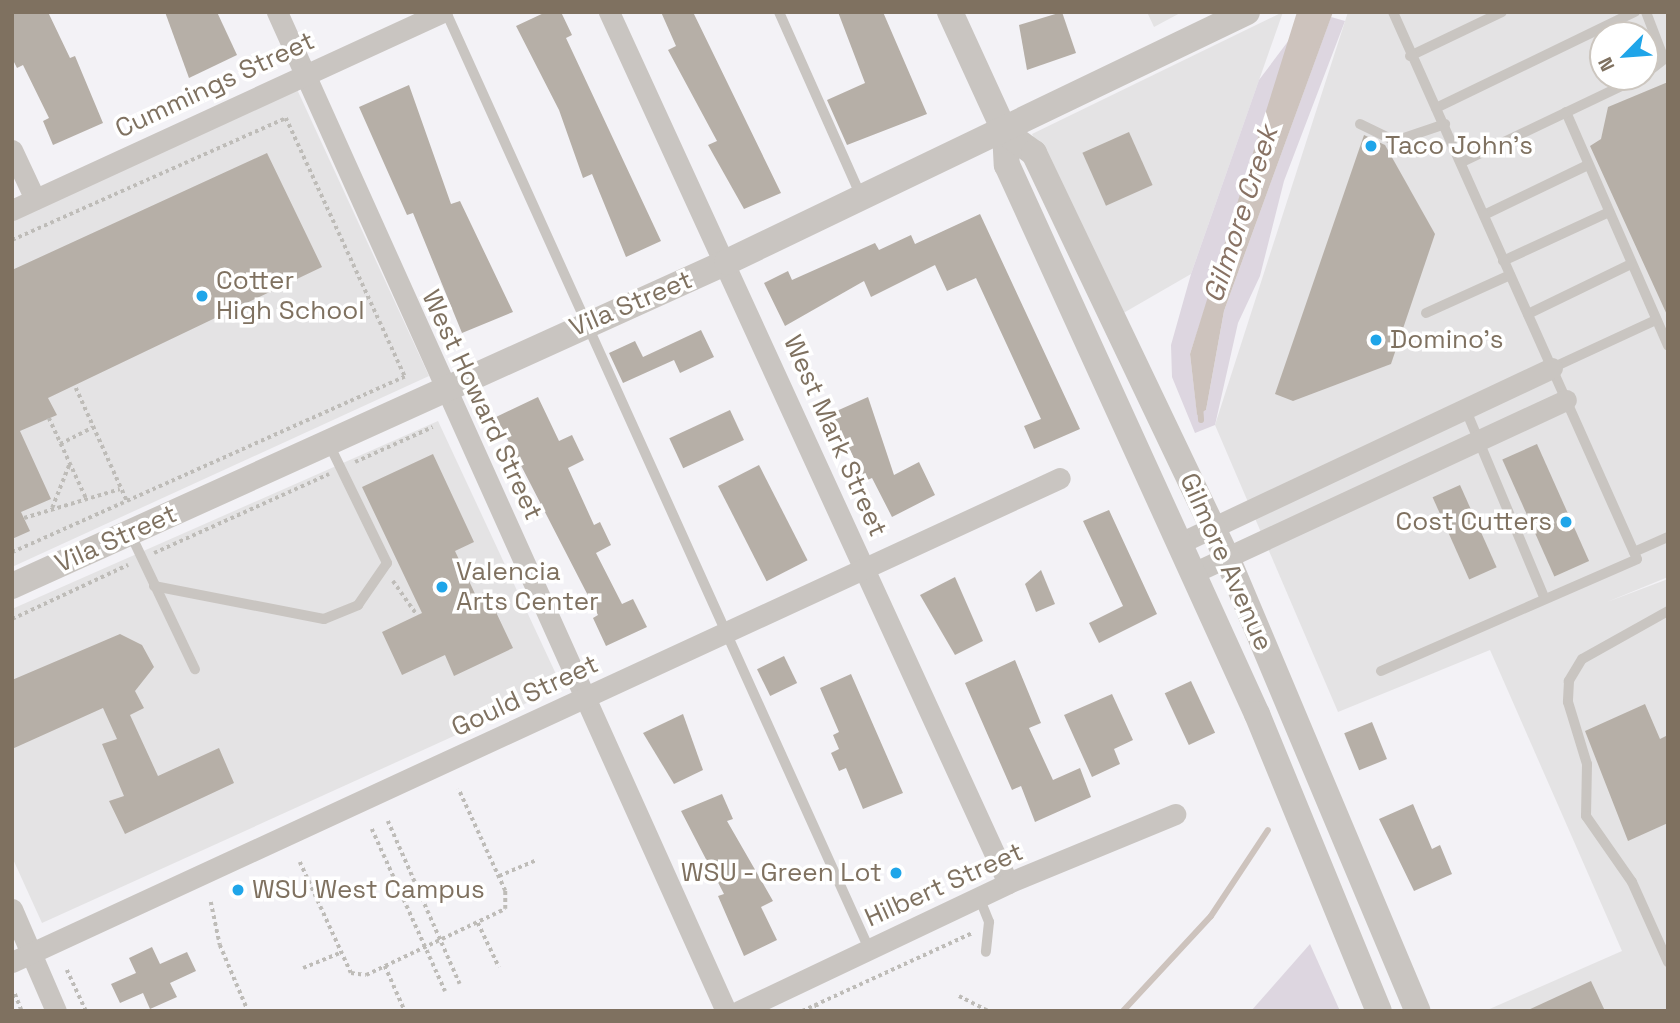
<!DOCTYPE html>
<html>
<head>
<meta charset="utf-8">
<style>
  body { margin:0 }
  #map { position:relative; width:1680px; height:1023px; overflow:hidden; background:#f3f2f6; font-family:"Space Grotesk",sans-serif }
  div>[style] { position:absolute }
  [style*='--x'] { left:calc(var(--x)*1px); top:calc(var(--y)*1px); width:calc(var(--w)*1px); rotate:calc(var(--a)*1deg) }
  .built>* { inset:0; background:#e4e3e4 }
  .green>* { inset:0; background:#ddd6e0 }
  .water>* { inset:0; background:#cdc3bd }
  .stream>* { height:6px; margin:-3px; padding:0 3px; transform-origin:3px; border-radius:3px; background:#cdc3bd }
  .building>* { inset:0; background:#b6afa7; transform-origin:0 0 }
  .path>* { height:3.5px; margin-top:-1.75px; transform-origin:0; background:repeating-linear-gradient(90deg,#bebcb8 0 3.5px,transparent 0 7px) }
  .service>* { height:10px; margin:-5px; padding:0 5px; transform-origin:5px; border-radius:5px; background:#c9c5c1 }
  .minor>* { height:21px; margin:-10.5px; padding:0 10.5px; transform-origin:10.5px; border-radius:10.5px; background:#c9c5c1 }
  .tertiary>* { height:26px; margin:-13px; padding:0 13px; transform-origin:13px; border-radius:13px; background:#c9c5c1 }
  .dots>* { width:19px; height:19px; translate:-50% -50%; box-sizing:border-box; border:4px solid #fff; border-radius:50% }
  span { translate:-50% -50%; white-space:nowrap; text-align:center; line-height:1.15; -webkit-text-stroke:7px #fff; paint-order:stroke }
  .street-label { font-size:26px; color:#7f7160 }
  .poi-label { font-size:26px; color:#7f7160 }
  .left { translate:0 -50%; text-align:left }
  .right { translate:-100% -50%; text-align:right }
  .water-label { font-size:28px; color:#887264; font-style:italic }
  .frame { position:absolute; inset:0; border:14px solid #7f7160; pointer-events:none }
  .north { position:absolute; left:1589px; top:21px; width:70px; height:70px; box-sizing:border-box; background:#fff; border:2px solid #ccc6bf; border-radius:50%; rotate:245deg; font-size:19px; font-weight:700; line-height:28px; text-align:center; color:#7f7160 }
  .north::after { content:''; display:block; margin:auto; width:24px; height:32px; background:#1fa5e9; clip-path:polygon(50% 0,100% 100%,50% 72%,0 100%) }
</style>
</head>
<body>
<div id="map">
  <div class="built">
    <i style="clip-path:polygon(1147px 12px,1182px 12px,1154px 27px)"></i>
    <i style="clip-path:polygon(1283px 12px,1191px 274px,1120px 315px,1032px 134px)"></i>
    <i style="clip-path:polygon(evenodd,1348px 12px,1668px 12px,1668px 577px,1607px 602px,1668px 579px,1668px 1011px,1485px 1011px,1622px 951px,1490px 650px,1338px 712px,1215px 425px,1348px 12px,1603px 35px,1645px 35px,1645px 77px,1603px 77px,1603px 35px)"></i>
    <i style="clip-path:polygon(295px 85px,429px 376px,12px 567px,12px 216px)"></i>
    <i style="clip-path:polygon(438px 421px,562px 687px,42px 923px,12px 857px,12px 609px)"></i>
  </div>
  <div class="green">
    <i style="clip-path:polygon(1331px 17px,1345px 21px,1284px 181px,1260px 276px,1238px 323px,1215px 425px,1195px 433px,1172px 377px,1171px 345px,1191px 274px,1259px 80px,1295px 32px,1190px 354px,1197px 414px,1206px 410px,1224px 311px)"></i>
    <i style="clip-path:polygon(1310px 944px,1340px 1011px,1251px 1011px)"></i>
  </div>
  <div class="water">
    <i style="clip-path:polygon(1297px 12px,1333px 12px,1224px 311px,1206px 410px,1197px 415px,1190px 354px)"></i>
  </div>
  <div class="stream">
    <i style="--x:1200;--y:405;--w:15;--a:86"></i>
    <i style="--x:1123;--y:1011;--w:129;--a:-47.2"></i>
    <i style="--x:1211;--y:916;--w:103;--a:-56.5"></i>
  </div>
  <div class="building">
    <i style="clip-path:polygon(12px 12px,48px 12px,70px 58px,75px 56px,103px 123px,53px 145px,43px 121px,49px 118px,23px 65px,17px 68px,12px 58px)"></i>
    <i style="clip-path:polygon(165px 12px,217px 12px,237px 55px,189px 78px)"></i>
    <i style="clip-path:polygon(546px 12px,561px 12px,572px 35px,566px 38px,661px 241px,626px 257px,592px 174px,583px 178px,559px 110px,516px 26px)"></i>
    <i style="clip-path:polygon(661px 12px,693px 12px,781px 193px,744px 209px,708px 145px,717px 141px,668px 50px,676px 46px)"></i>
    <i style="clip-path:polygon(838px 12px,883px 12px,927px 114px,847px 145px,827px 100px,865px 83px)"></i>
    <i style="clip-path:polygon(1062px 12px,1076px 53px,1027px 70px,1019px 25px)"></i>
    <i style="clip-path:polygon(1668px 82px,1668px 317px,1590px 146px,1601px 139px,1608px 107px)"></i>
    <i style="clip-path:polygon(409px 85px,451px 204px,460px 201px,513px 312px,462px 333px,413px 213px,407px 215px,359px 107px)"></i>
    <i style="left:1129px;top:132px;width:58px;height:51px;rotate:66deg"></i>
    <i style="clip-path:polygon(1364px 135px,1385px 145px,1435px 234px,1391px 364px,1293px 401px,1275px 394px)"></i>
    <i style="clip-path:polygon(267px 153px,322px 267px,48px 398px,57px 415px,20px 431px,51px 499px,21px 512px,30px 531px,12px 539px,12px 270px)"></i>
    <i style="clip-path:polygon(980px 214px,1080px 429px,1034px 449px,1024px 426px,1041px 419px,976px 278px,947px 291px,935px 265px,871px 297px,864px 281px,785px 326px,764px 283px,788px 271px,792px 280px,875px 243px,879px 250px,911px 235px,915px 244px)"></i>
    <i style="clip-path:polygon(701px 330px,714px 357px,680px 373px,674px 360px,623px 383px,609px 353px,635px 341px,643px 357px)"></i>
    <i style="clip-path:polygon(538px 397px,559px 441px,572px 435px,584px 460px,568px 468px,594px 525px,600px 522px,611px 545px,596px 553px,622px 604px,633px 599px,647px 627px,606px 646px,593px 618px,598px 615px,496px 417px)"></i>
    <i style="clip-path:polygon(868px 397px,894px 475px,919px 462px,935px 495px,892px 517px,872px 478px,865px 481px,832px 413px)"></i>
    <i style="left:730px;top:410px;width:33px;height:67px;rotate:65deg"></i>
    <i style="left:1537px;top:444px;width:128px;height:38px;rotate:66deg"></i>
    <i style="clip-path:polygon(433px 454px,474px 542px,455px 551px,476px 596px,486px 591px,513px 648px,454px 676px,445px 655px,402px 675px,382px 632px,422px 613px,362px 487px)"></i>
    <i style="left:759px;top:465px;width:107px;height:46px;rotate:63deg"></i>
    <i style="left:1460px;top:485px;width:90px;height:30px;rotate:66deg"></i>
    <i style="clip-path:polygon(1109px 510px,1157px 614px,1099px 643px,1089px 623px,1123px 606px,1083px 521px)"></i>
    <i style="clip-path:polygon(1041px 570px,1055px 604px,1036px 612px,1025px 584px)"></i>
    <i style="clip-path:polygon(955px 577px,983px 641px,955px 655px,920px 595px)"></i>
    <i style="clip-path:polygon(120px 634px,142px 645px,154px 667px,135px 691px,144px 708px,130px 715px,158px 776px,219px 748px,234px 783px,125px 834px,109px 801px,124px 796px,102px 744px,117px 739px,103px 708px,12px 749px,12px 680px)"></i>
    <i style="left:784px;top:656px;width:30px;height:30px;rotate:64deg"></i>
    <i style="clip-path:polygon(1015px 660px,1041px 723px,1029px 728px,1053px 780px,1080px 768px,1091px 797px,1035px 822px,1021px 786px,1012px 790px,965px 683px)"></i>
    <i style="clip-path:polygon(851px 674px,903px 793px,863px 809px,846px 768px,839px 771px,831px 753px,839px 749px,833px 735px,839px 732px,820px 688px)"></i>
    <i style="left:1191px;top:681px;width:57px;height:29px;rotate:65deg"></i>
    <i style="clip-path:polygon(1112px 694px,1133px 740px,1114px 749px,1120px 764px,1092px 777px,1064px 715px)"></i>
    <i style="clip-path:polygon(1645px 704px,1660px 739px,1668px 735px,1668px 823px,1628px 841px,1585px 731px)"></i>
    <i style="clip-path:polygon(683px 714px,703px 770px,674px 784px,643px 733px)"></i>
    <i style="left:1372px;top:722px;width:40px;height:30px;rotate:68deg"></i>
    <i style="clip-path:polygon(722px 794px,733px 819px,727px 821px,773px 901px,761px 907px,777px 940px,744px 956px,718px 896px,724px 894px,681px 811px)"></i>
    <i style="clip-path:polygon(1413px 804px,1432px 849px,1440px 845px,1452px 874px,1414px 891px,1379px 819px)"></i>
    <i style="clip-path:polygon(152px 947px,160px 964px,187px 952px,196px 971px,170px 983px,177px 997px,150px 1009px,143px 993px,120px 1003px,111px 984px,136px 973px,129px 958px)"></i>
    <i style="clip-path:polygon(1591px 981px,1605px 1011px,1526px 1011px)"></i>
  </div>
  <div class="path">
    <i style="--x:12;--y:240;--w:300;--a:-24"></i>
    <i style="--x:286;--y:118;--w:285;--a:65.3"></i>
    <i style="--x:405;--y:377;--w:431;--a:155.9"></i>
    <i style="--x:76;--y:388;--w:124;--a:65.7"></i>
    <i style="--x:49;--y:418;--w:88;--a:65.2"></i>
    <i style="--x:60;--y:444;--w:37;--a:-27"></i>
    <i style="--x:355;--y:462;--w:85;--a:-24.2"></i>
    <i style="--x:52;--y:508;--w:46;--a:-68.4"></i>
    <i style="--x:24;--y:518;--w:100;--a:-16.8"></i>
    <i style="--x:154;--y:553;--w:192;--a:-24.3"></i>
    <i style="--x:393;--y:581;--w:42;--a:54.8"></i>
    <i style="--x:12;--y:619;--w:128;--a:-25"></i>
    <i style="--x:388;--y:821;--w:178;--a:66.2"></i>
    <i style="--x:372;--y:829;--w:178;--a:65.7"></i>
    <i style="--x:300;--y:862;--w:122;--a:65.3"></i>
    <i style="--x:351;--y:973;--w:15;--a:8"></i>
    <i style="--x:366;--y:975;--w:154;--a:-25.4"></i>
    <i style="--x:505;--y:909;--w:18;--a:-90"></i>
    <i style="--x:505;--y:891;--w:112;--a:-114.7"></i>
    <i style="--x:499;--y:876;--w:39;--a:-23"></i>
    <i style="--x:211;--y:902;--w:44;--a:78.2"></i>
    <i style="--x:220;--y:945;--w:72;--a:67"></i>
    <i style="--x:478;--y:923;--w:49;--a:64.5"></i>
    <i style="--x:385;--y:966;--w:47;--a:66.2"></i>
    <i style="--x:303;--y:968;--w:42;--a:-22.3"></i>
    <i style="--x:67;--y:970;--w:45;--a:65.1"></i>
    <i style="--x:15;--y:994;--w:18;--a:68"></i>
    <i style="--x:959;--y:996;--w:33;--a:27"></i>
    <i style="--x:816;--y:1004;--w:7;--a:74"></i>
    <i style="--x:802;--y:1011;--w:187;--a:-24.6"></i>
  </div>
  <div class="service">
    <i style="--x:446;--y:12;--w:1028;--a:65.7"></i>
    <i style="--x:779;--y:12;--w:204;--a:66"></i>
    <i style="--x:1410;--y:56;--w:102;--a:-25.6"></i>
    <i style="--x:1645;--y:74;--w:24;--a:-38"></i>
    <i style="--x:1664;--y:59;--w:50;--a:-111"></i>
    <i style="--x:1436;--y:108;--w:221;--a:-25.8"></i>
    <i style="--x:1566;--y:112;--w:255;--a:66.4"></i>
    <i style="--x:1360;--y:124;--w:39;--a:26"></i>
    <i style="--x:1395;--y:141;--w:53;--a:-18.8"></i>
    <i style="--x:1462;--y:162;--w:197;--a:-25.5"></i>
    <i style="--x:1484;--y:215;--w:115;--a:-25.7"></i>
    <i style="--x:1503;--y:261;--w:117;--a:-24.8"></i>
    <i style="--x:1426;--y:313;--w:92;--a:-24.3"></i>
    <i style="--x:1528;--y:314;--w:114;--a:-25.9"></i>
    <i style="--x:1552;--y:368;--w:115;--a:-24.8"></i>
    <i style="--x:1465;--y:408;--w:205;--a:67.3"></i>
    <i style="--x:130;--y:533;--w:151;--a:64.5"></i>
    <i style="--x:1634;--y:552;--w:37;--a:-24"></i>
    <i style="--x:154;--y:586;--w:173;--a:11"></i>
    <i style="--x:324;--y:619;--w:37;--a:-22"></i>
    <i style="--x:358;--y:605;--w:51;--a:-55.4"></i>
    <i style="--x:387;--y:563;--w:132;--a:-116"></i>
    <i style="--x:1668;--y:611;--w:98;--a:150.8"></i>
    <i style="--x:1582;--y:659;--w:26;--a:121"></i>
    <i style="--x:1569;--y:681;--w:21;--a:93"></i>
    <i style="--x:1568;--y:702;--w:65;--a:73"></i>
    <i style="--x:1587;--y:764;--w:52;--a:91.1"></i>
    <i style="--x:1586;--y:816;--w:80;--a:55.1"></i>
    <i style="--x:1632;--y:882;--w:88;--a:65.8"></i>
    <i style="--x:1381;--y:671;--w:279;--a:-23.6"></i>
    <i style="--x:1637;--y:559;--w:599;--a:-114.04"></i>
    <i style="--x:979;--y:897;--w:27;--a:68"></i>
    <i style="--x:989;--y:922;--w:30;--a:96"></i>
  </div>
  <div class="minor">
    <i style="--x:277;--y:12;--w:1095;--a:65.8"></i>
    <i style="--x:609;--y:12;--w:958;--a:65.39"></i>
    <i style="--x:12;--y:150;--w:54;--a:64.9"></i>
    <i style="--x:12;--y:210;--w:473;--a:-24.7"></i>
    <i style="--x:1180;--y:543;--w:411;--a:-25.2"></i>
    <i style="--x:1193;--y:573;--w:411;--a:-24.9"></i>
    <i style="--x:12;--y:909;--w:111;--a:66.7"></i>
    <i style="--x:12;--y:962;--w:1154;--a:-24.79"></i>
    <i style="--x:739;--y:1011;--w:298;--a:-25.4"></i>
    <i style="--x:1008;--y:883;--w:181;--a:-22.4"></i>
  </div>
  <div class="tertiary">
    <i style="--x:950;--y:12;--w:132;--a:65.4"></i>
    <i style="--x:1005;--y:132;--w:33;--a:87"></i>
    <i style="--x:1007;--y:165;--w:603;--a:65.52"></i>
    <i style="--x:1257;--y:714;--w:321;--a:67.7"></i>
    <i style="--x:1005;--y:132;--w:36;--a:36"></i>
    <i style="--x:1034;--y:153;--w:451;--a:64.5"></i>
    <i style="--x:1228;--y:560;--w:489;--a:67.2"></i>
    <i style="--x:12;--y:586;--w:785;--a:-24.38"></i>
    <i style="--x:727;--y:262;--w:577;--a:-25.68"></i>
  </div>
  <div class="dots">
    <i style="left:1371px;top:146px;background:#1fa5e9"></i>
    <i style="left:202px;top:296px;background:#1fa5e9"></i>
    <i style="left:1376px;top:340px;background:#1fa5e9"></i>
    <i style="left:1566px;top:522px;background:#1fa5e9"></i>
    <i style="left:442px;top:587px;background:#1fa5e9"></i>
    <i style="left:896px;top:873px;background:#1fa5e9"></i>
    <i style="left:238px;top:890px;background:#1fa5e9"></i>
  </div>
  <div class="street-label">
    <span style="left:215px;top:85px;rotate:-25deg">Cummings Street</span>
    <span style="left:631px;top:304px;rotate:-23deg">Vila Street</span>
    <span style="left:482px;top:405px;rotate:65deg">West Howard Street</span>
    <span style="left:835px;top:436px;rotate:66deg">West Mark Street</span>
    <span style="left:116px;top:539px;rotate:-24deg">Vila Street</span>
    <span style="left:1226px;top:562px;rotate:66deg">Gilmore Avenue</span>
    <span style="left:525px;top:696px;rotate:-25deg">Gould Street</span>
    <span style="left:944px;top:885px;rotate:-24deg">Hilbert Street</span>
  </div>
  <div class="poi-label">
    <span class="left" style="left:1385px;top:146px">Taco John's</span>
    <span class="left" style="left:216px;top:296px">Cotter<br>High School</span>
    <span class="left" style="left:1390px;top:340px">Domino's</span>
    <span class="right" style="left:1552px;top:522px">Cost Cutters</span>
    <span class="left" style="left:456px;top:587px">Valencia<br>Arts Center</span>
    <span class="right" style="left:882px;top:873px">WSU - Green Lot</span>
    <span class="left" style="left:252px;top:890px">WSU West Campus</span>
  </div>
  <div class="water-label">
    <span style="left:1240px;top:214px;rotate:-72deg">Gilmore Creek</span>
  </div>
  <div class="frame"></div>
  <div class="north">N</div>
</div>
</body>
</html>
